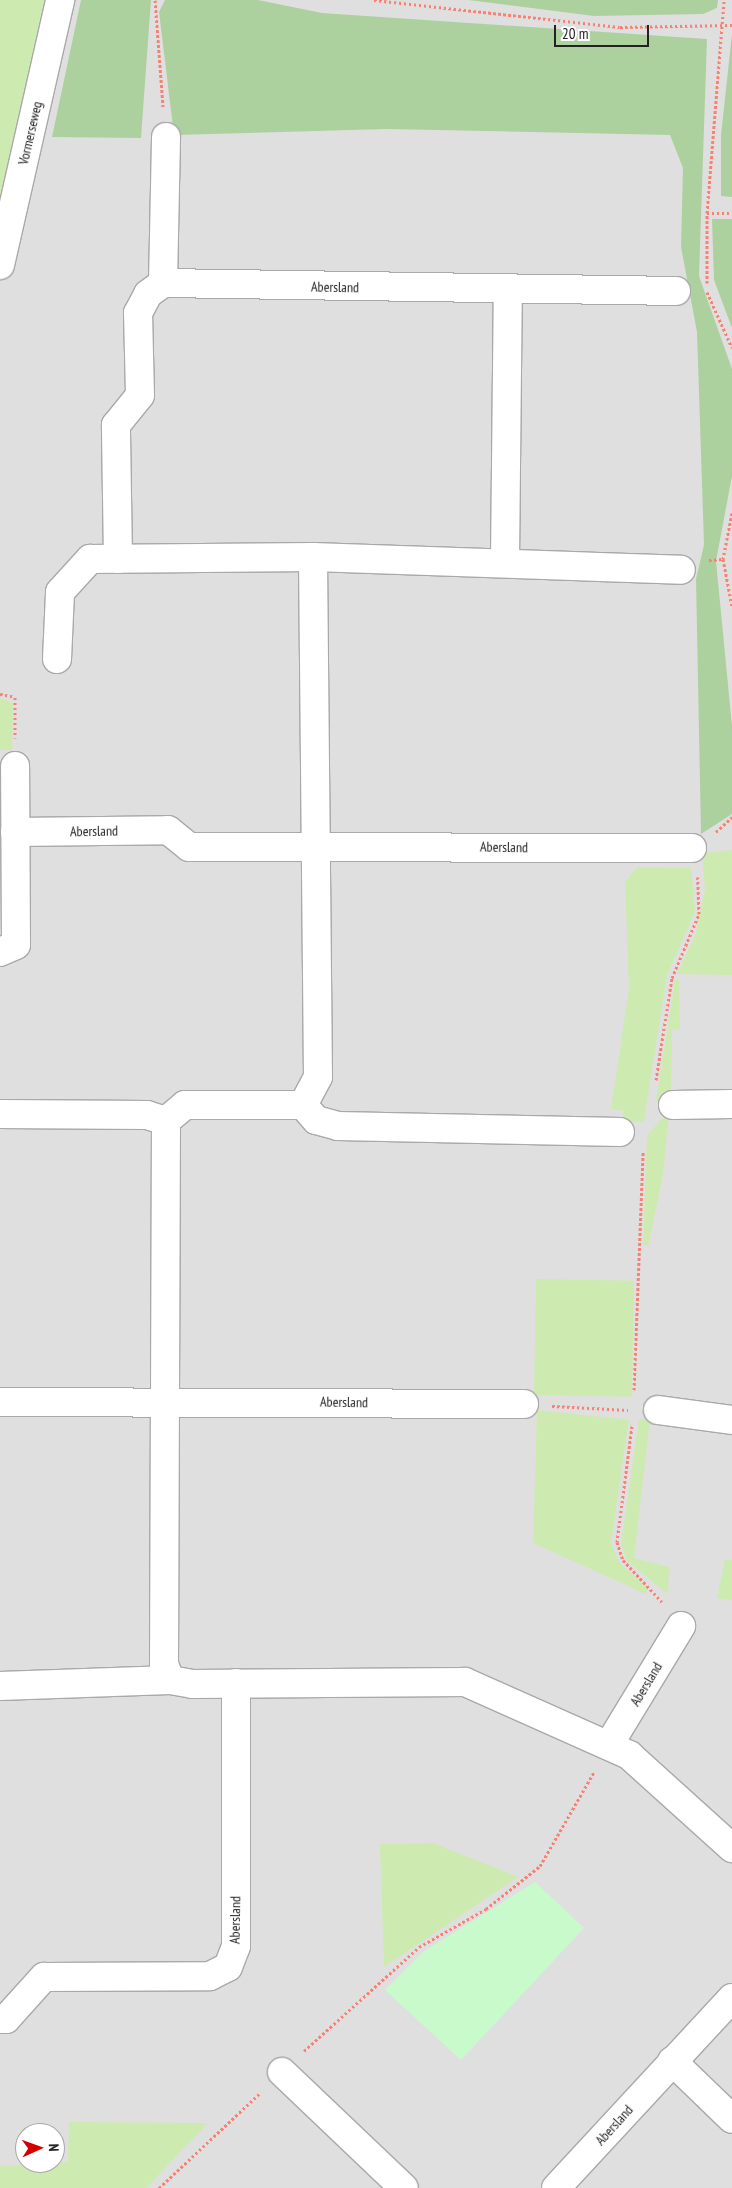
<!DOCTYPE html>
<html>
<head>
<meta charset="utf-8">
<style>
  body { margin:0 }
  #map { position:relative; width:732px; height:2188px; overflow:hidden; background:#f2efe9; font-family:"PT Sans Narrow",sans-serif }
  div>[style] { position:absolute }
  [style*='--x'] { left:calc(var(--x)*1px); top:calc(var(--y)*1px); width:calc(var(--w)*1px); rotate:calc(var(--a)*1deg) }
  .residential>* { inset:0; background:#e0dfdf }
  .grass>* { inset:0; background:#cdebb0; transform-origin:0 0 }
  .forest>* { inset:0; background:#add19e }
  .park>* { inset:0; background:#c8facc }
  .path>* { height:3px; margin-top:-1.5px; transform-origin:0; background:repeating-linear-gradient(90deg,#fa8072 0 2.5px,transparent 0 5px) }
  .roads { filter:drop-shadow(1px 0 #a9a9a9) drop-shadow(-1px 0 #a9a9a9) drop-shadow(0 1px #a9a9a9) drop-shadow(0 -1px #a9a9a9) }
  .street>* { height:28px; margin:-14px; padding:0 14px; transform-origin:14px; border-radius:14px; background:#fff }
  span { translate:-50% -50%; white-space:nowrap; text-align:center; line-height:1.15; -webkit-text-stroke:4px #fff; paint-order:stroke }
  .street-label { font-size:14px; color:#222 }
  .north { position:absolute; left:15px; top:2123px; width:50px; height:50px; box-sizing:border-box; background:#fff; border:1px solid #a7a7a7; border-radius:50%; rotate:88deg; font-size:14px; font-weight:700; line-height:20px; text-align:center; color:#222 }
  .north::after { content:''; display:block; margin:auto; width:18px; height:22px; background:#d40000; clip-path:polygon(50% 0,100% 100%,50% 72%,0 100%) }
  .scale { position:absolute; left:554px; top:25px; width:95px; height:22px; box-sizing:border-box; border:2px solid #222; border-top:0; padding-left:6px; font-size:15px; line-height:18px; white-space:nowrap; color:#222; -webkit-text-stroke:4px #fff; paint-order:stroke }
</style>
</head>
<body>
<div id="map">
  <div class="residential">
    <i style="clip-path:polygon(evenodd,26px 0,732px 0,732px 2188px,0 2188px,0 102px,26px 0,25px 2133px,55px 2133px,55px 2163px,25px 2163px,25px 2133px)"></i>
  </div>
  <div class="grass">
    <i style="clip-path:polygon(0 0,52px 0,0 230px)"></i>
    <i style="clip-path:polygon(0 698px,13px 703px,12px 750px,0 750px)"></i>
    <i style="clip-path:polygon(732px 850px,732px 975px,677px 974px,696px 933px,705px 889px,702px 853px)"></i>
    <i style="clip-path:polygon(637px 867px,691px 868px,695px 912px,667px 975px,644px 1121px,623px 1123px,624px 1111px,611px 1109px,629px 989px,625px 882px)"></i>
    <i style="clip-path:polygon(675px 980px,679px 980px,680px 1029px,672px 1030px,671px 1102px,656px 1101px)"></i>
    <i style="clip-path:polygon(669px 1111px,663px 1175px,648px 1246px,643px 1245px,647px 1135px)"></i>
    <i style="left:536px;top:1279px;width:98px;height:116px;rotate:1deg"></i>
    <i style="clip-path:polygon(537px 1410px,629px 1420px,611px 1543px,619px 1562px,648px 1589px,646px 1594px,533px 1543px)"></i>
    <i style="clip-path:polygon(639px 1419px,650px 1420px,634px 1558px,669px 1567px,668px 1594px,627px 1561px,621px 1544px)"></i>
    <i style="clip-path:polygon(725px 1559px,732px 1560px,732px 1600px,717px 1598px)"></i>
    <i style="clip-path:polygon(433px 1843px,518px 1877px,384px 1967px,380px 1844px)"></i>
    <i style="clip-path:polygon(69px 2122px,208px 2123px,146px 2188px,0 2188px,0 2166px,68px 2162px)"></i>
  </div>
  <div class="forest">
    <i style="clip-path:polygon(81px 0,151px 0,141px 138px,52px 137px)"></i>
    <i style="clip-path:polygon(165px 0,258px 0,322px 13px,707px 39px,699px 276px,732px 369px,732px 476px,716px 561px,732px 726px,732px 814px,701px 834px,696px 579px,704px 545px,697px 332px,681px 247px,683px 168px,670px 135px,387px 129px,174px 135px,159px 12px)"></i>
    <i style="clip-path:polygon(468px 0,718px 0,717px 8px,703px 14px,594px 16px)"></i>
    <i style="clip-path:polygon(732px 34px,732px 197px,721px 196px,721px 135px)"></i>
    <i style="clip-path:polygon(712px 219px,732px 219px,732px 328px,714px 280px)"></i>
  </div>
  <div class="park">
    <i style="clip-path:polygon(535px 1882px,584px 1928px,461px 2060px,385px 1990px,423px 1952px)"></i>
  </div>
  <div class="path">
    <i style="--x:155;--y:0;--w:107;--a:85.7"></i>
    <i style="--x:374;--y:0;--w:247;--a:6.3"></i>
    <i style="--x:620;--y:27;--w:112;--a:-1"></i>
    <i style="--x:707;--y:213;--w:25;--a:0"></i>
    <i style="--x:707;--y:283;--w:70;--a:-90"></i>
    <i style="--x:707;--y:213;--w:214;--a:-85.4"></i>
    <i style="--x:707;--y:292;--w:61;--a:65.9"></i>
    <i style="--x:732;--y:513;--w:47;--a:101.1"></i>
    <i style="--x:723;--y:559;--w:48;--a:79.2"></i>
    <i style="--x:709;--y:560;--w:14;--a:-4"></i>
    <i style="--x:0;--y:694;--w:15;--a:11"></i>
    <i style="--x:15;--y:697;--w:41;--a:90"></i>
    <i style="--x:716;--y:832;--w:22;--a:-43"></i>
    <i style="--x:656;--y:1080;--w:103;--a:-81.1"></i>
    <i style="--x:672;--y:978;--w:69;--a:-67.1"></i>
    <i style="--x:699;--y:914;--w:37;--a:-92"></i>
    <i style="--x:634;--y:1390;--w:239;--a:-87.8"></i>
    <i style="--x:552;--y:1406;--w:76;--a:3"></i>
    <i style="--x:632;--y:1426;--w:117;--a:97.4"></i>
    <i style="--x:617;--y:1542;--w:19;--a:72"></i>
    <i style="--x:623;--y:1560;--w:57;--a:47.1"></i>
    <i style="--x:304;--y:2051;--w:155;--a:-42.1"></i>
    <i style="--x:419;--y:1947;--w:77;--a:-29.6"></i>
    <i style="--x:486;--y:1909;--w:69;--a:-38.5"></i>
    <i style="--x:540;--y:1866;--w:108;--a:-60.1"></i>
    <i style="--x:159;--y:2188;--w:139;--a:-43.2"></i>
  </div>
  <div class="roads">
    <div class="street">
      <i style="--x:0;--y:265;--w:272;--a:-77.2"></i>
      <i style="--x:163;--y:283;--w:146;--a:-88.8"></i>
      <i style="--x:313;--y:557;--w:520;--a:89.45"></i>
      <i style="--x:318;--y:1077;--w:32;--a:118"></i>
      <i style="--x:303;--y:1105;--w:118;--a:180"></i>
      <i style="--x:185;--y:1105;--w:25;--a:140"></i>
      <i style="--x:166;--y:1121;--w:543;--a:90.21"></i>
      <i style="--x:164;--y:1664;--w:17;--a:69"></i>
      <i style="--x:170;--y:1680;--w:22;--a:10"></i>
      <i style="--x:192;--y:1684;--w:273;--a:-0.4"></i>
      <i style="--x:465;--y:1682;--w:180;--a:24"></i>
      <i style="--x:629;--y:1755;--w:139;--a:42.1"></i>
      <i style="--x:118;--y:559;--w:134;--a:-90.9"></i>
      <i style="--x:116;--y:425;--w:38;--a:-51"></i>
      <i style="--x:140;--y:395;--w:82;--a:-91.4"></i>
      <i style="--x:138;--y:313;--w:21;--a:-62"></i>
      <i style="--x:148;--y:294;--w:19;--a:-36"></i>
      <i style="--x:163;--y:283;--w:513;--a:0.89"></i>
      <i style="--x:505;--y:561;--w:270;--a:-89.4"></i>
      <i style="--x:57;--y:659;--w:67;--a:-87.4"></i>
      <i style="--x:60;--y:592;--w:45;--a:-47.7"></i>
      <i style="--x:90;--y:559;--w:223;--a:-0.5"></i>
      <i style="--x:313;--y:557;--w:368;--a:2"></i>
      <i style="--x:15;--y:832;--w:153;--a:-0.7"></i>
      <i style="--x:168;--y:830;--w:27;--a:39"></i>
      <i style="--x:189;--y:847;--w:503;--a:0.11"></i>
      <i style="--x:0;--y:952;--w:17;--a:-24"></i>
      <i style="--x:16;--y:945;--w:179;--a:-90.3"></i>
      <i style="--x:303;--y:1105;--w:20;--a:49"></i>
      <i style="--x:316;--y:1120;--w:23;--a:15"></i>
      <i style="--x:338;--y:1126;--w:282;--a:1.2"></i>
      <i style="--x:673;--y:1105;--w:59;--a:-1"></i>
      <i style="--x:0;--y:1114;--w:147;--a:0.4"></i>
      <i style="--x:147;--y:1115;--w:20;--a:18"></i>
      <i style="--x:0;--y:1402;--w:524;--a:0.22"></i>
      <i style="--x:658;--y:1410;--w:75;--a:7.7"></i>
      <i style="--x:0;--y:1686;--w:170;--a:-2"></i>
      <i style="--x:610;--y:1743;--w:137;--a:-58.7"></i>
      <i style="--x:0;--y:2019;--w:6;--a:0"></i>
      <i style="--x:6;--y:2019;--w:57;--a:-47.9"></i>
      <i style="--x:44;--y:1977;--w:166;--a:-0.3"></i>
      <i style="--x:210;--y:1976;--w:20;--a:-27"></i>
      <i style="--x:228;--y:1967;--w:22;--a:-69"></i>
      <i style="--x:236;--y:1946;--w:263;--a:-90"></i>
      <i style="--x:672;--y:2061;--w:83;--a:44"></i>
      <i style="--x:282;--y:2072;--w:168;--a:43.6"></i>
      <i style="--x:556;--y:2188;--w:259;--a:-47.2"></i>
    </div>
  </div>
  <div class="street-label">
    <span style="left:30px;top:133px;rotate:-77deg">Vormerseweg</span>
    <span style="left:335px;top:287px;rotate:1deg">Abersland</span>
    <span style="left:94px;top:831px;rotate:-1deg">Abersland</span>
    <span style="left:504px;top:847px;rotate:1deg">Abersland</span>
    <span style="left:344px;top:1402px;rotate:1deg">Abersland</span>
    <span style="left:646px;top:1684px;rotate:-59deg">Abersland</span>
    <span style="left:235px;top:1920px;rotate:-89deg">Abersland</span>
    <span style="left:614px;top:2125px;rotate:-48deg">Abersland</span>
  </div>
  <div class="north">N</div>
  <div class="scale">20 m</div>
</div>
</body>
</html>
